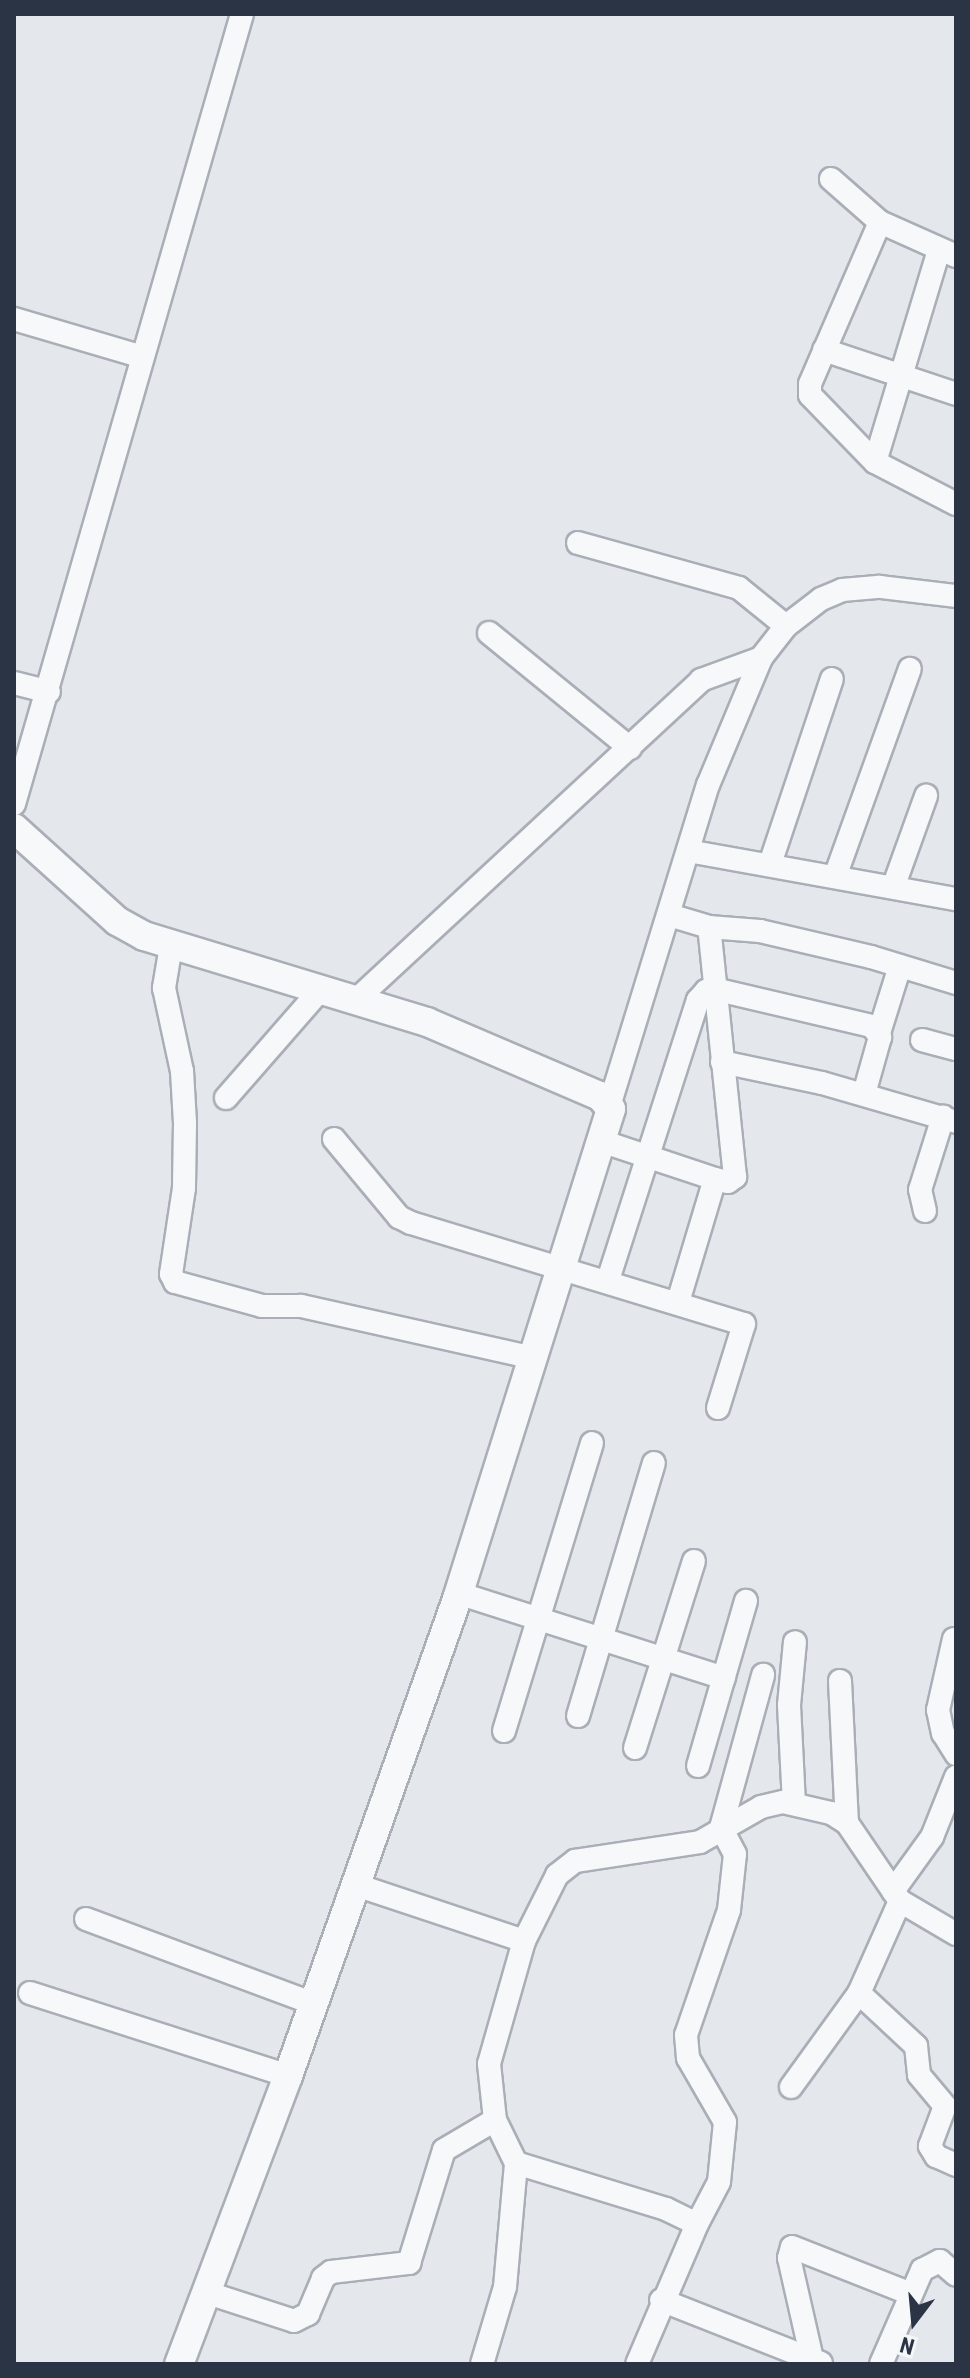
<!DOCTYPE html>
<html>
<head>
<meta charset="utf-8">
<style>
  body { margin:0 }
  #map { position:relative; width:970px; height:2378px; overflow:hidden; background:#e4e7ec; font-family:"Roboto Condensed",sans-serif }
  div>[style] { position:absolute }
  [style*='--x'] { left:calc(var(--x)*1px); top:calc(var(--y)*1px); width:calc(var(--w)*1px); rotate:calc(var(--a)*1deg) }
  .roads { filter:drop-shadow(2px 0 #a9aeb7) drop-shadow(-2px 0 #a9aeb7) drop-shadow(0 2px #a9aeb7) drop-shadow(0 -2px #a9aeb7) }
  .minor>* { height:22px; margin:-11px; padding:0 11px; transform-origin:11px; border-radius:11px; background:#f7f8fa }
  .tertiary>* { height:28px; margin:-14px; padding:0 14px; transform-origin:14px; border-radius:14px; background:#f7f8fa }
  span { translate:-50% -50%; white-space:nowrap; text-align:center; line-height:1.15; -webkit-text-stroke:7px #f4f6f9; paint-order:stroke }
  .frame { position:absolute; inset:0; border:16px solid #2b3445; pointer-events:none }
  .north { position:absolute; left:874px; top:2282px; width:80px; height:80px; -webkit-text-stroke:6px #f4f6f9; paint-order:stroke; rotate:196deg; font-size:22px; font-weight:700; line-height:32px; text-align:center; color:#2b3445 }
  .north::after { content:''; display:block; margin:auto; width:28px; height:36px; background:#2b3445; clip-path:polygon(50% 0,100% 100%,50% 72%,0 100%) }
</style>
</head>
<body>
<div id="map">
  <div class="roads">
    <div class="minor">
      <i style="--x:831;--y:179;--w:65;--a:41.3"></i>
      <i style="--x:880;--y:222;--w:83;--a:24.1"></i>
      <i style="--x:880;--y:222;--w:176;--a:113.4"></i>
      <i style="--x:810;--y:384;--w:11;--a:90"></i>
      <i style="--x:810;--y:395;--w:93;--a:45.9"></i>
      <i style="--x:875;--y:462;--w:91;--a:27.4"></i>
      <i style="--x:14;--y:319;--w:134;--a:16.4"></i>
      <i style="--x:824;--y:350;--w:139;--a:18.4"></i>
      <i style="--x:875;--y:462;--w:221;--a:-73.2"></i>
      <i style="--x:578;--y:543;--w:167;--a:15.6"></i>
      <i style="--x:739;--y:588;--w:60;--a:39"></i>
      <i style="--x:489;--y:633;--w:182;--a:39.2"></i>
      <i style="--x:14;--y:683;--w:36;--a:14"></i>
      <i style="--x:14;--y:804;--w:822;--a:-73.9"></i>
      <i style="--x:688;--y:851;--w:272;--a:10.2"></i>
      <i style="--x:770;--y:864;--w:195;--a:-71.5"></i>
      <i style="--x:836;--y:874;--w:218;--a:-70.2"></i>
      <i style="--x:894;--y:885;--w:95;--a:-70.2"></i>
      <i style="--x:709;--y:927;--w:51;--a:4.5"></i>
      <i style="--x:760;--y:931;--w:114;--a:13.2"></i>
      <i style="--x:871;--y:957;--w:89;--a:17"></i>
      <i style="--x:171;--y:946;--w:43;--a:99.5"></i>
      <i style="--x:164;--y:988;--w:85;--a:77.8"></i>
      <i style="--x:182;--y:1071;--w:52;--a:86.7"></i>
      <i style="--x:185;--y:1123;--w:65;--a:90.9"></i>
      <i style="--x:184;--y:1188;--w:87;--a:98.6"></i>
      <i style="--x:171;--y:1274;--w:9;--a:63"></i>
      <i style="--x:175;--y:1282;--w:90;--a:15.4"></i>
      <i style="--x:262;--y:1306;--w:39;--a:0"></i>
      <i style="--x:301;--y:1306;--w:238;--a:12.6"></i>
      <i style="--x:356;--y:1000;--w:471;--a:-42.8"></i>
      <i style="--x:701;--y:680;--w:64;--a:-20.1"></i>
      <i style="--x:879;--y:1033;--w:70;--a:-72.6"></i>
      <i style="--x:922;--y:1040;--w:35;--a:15"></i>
      <i style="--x:722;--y:1062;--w:102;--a:11.9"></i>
      <i style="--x:822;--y:1083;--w:140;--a:16.2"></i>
      <i style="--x:226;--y:1098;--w:145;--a:-48.9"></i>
      <i style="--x:610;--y:1103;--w:333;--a:-72.9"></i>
      <i style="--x:708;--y:785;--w:138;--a:-67.3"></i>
      <i style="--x:761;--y:658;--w:41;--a:-52"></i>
      <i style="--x:786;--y:626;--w:44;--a:-37.6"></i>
      <i style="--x:821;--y:599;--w:23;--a:-23"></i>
      <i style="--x:842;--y:590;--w:38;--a:-5"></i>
      <i style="--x:880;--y:587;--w:77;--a:6.8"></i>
      <i style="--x:334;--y:1139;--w:102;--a:50.2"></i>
      <i style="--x:399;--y:1217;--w:13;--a:27"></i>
      <i style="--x:411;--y:1223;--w:348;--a:16.9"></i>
      <i style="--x:744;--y:1324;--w:88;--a:107.2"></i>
      <i style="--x:601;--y:1141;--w:120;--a:18.4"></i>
      <i style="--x:715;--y:1179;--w:13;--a:13"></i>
      <i style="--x:728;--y:1182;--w:9;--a:-36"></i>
      <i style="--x:735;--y:1177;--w:251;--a:-95.9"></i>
      <i style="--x:709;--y:927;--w:42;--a:-163.3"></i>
      <i style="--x:925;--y:1211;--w:22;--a:-103"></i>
      <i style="--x:920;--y:1190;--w:77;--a:-72.5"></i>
      <i style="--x:608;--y:1280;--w:294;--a:-72.2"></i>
      <i style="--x:698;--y:1000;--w:12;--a:-48"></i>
      <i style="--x:706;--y:991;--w:8;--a:-14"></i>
      <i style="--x:714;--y:989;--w:162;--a:13.2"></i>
      <i style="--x:872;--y:1026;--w:14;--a:54"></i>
      <i style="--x:880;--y:1037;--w:59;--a:105.7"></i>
      <i style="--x:678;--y:1302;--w:128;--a:-73.3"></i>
      <i style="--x:458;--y:1593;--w:279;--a:17.7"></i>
      <i style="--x:954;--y:1639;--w:73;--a:102.7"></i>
      <i style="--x:938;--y:1710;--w:24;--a:78"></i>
      <i style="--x:943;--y:1733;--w:25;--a:58"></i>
      <i style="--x:840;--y:1681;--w:142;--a:87.2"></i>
      <i style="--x:578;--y:1716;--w:264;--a:-73.3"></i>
      <i style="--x:504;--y:1731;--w:301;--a:-73"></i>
      <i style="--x:635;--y:1748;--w:196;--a:-72.5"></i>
      <i style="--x:698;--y:1766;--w:172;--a:-73.8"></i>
      <i style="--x:794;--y:1804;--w:99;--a:-92.9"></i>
      <i style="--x:789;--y:1705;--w:63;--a:-84.6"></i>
      <i style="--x:356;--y:1885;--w:177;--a:18.4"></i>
      <i style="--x:524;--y:1941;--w:128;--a:105.9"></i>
      <i style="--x:489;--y:2064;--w:56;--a:83.9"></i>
      <i style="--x:495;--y:2120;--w:48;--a:64"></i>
      <i style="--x:516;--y:2163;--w:157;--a:17"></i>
      <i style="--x:666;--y:2209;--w:34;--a:26"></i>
      <i style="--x:697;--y:2224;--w:152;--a:113.2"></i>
      <i style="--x:893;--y:1891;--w:67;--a:-54.2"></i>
      <i style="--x:932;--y:1837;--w:65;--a:-68.2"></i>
      <i style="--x:900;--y:1901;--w:101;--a:114"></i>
      <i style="--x:859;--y:1993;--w:78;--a:42.9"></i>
      <i style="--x:916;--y:2046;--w:29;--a:84"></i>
      <i style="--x:919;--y:2075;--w:40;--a:50"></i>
      <i style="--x:945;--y:2106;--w:43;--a:110.6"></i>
      <i style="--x:930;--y:2146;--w:12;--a:59"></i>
      <i style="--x:936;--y:2156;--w:22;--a:24"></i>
      <i style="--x:86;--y:1919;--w:243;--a:20.4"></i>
      <i style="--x:524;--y:1941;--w:74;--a:-63.4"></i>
      <i style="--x:557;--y:1875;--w:23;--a:-38"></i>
      <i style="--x:575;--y:1861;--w:126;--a:-8.6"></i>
      <i style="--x:700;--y:1842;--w:70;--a:-29.8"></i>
      <i style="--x:761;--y:1807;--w:23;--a:-13"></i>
      <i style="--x:783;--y:1802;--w:49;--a:12.9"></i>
      <i style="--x:831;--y:1813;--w:19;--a:32"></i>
      <i style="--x:847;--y:1823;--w:94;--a:55.8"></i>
      <i style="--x:900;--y:1901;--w:65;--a:30.5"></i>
      <i style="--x:30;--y:1993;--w:271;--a:17.8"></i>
      <i style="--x:791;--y:2087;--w:116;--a:-54.1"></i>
      <i style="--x:697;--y:2224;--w:47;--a:-62.4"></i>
      <i style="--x:719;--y:2182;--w:60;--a:-84.3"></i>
      <i style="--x:725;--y:2122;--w:74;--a:-120"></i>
      <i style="--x:688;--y:2058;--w:23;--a:-95"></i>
      <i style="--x:686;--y:2035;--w:132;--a:-71"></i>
      <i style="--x:729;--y:1910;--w:56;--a:-83.9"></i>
      <i style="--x:735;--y:1854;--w:30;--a:-118"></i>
      <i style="--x:721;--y:1828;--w:159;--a:-74.6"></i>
      <i style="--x:208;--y:2293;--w:90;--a:18"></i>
      <i style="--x:294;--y:2321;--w:16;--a:-27"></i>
      <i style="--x:308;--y:2314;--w:39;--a:-67"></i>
      <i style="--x:323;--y:2278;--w:10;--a:-37"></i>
      <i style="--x:331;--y:2272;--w:79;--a:-6.6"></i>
      <i style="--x:409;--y:2263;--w:118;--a:-72.8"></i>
      <i style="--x:444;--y:2150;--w:59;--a:-30.5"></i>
      <i style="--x:661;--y:2300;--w:172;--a:21.5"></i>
      <i style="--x:812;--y:2359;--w:104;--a:-102.8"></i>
      <i style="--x:789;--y:2258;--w:11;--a:-75"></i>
      <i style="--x:792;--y:2247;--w:126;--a:21.5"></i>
      <i style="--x:482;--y:2364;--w:80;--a:-73.4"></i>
      <i style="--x:505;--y:2287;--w:124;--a:-84.9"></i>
      <i style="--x:881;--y:2364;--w:103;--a:-66.4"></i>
      <i style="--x:922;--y:2270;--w:20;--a:-27"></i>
      <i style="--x:940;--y:2261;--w:21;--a:41"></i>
    </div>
    <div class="tertiary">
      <i style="--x:14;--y:828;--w:139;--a:42.1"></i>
      <i style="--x:117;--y:921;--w:31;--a:29"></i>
      <i style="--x:144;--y:936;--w:296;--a:16.9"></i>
      <i style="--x:427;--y:1022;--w:188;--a:23.2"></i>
      <i style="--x:600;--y:1096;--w:17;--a:50"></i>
      <i style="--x:611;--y:1109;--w:514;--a:107.45"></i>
      <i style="--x:457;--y:1599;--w:506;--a:109.51"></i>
      <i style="--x:288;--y:2076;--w:308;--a:110.7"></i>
    </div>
  </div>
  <div class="frame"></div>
  <div class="north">N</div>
</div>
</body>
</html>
